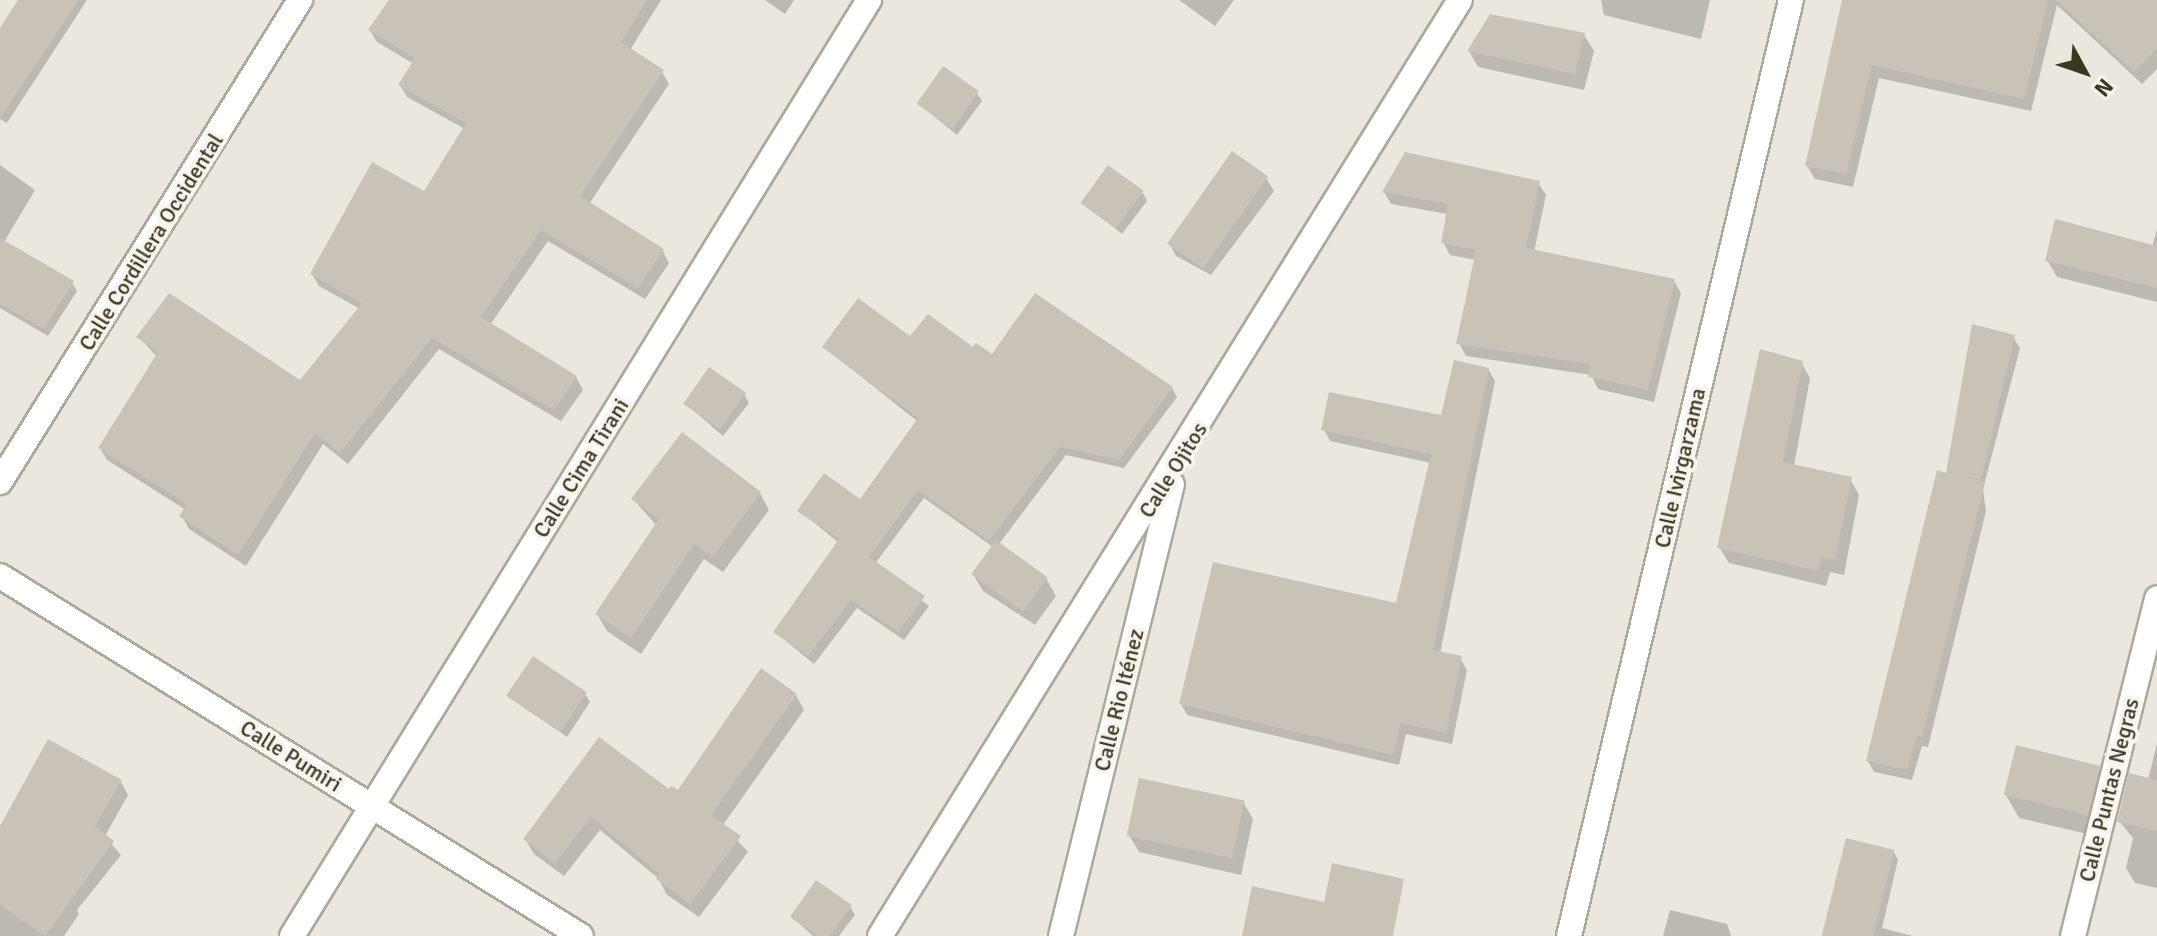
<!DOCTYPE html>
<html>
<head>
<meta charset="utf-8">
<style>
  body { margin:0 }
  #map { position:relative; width:2157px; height:936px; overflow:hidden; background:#ebe7df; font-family:Signika,sans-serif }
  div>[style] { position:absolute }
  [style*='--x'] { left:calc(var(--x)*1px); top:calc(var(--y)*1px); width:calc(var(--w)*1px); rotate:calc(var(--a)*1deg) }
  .shadow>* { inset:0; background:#0003 }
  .building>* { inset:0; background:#c9c3b7; transform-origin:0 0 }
  .roads { filter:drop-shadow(2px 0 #aca89a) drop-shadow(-2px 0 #aca89a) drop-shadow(0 2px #aca89a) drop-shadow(0 -2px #aca89a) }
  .minor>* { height:24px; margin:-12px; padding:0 12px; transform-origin:12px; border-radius:12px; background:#fff }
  span { translate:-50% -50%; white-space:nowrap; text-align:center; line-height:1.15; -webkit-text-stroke:8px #f8f4ef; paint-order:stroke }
  .street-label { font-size:22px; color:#3c381f }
  .north { position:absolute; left:2045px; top:32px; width:80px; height:80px; -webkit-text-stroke:6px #f8f4ef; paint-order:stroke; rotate:130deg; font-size:22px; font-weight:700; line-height:32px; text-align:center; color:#3c381f }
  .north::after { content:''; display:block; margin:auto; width:28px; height:36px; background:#3c381f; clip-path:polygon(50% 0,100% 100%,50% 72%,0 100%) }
</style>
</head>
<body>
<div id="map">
  <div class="shadow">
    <i style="clip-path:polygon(21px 0,87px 0,7px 123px,0 119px,0 32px)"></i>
    <i style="clip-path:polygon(391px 0,661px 0,630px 50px,662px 72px,669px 84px,589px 204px,662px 250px,669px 263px,645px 299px,548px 241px,490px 325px,576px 377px,583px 390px,561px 421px,439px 349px,348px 464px,323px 444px,246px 566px,189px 529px,182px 516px,186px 510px,107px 460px,100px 448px,157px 357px,139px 337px,301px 383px,360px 309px,319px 286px,312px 274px,424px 193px,465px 129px,407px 97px,400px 85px,414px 64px,377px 42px,370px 30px)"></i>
    <i style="clip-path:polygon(765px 0,794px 0,785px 14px)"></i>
    <i style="clip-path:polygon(1179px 0,1234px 0,1215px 26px)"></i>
    <i style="clip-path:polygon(1601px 0,1710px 0,1701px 39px,1604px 15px)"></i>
    <i style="clip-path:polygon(1861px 0,2157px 0,2157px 69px,2142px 84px,2057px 5px,2031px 111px,1879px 78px,1853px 187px,1815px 179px,1807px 166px)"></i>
    <i style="clip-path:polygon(1584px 35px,1594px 51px,1584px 90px,1478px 67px,1469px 51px)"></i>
    <i style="clip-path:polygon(977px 93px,982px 101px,957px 135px,919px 104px)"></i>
    <i style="clip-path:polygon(0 165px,35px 190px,4px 242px,72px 283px,77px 291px,48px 336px,0 308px)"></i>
    <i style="clip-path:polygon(1266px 178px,1274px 191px,1211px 275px,1176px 256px,1169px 243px)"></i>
    <i style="clip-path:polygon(1538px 183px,1546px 195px,1534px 252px,1674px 281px,1681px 293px,1654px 402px,1598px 389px,1591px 375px,1466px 356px,1459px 343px,1476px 260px,1450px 255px,1443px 242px,1448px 214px,1391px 204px,1384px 192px)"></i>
    <i style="clip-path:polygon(1143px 193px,1147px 201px,1122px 234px,1084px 203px)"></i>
    <i style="clip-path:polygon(2157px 229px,2157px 302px,2057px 277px,2047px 260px,2152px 247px)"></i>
    <i style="clip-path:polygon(2013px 337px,2020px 348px,1983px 489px,1986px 511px,1928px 747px,1922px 746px,1912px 780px,1874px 772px,1868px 761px,1948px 475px)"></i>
    <i style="clip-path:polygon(911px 339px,1172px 388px,1177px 397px,1124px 468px,1066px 455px,999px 544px,1047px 580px,1056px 596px,1035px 625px,983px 591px,973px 574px,993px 547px,924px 498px,875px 564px,929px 606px,904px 640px,857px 608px,814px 664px,775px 632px,839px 543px,800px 511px,860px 502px,917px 421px,824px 347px)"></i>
    <i style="clip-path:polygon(1801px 362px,1810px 378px,1794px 466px,1850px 479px,1859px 495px,1844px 575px,1830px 572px,1826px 586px,1729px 563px,1719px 547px)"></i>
    <i style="clip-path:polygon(1488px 369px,1495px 381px,1440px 654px,1460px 658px,1467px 670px,1452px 744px,1406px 734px,1399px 765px,1187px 715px,1181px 704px,1397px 605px,1431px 463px,1330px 441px,1324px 429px,1442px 417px)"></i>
    <i style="clip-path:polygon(744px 394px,749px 403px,723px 436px,686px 404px)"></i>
    <i style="clip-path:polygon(760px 493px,769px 510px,723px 572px,704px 559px,641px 654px,607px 631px,597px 614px,656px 525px,633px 499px)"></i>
    <i style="clip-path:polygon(585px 694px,590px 702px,567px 737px,510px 696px)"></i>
    <i style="clip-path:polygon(796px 695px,804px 710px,723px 825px,748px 852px,699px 917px,666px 894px,659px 879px,600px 830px,564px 876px,534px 854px,525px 839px,599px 739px,669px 792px,678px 793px)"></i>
    <i style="clip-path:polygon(2157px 743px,2157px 888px,2135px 883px,2126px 868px,2133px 838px,2119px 821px,2148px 780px)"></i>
    <i style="clip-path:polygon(2099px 768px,2112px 791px,2100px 837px,2019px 818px,2006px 795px)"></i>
    <i style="clip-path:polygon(121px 782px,128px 795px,105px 836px,121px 855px,77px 910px,79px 914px,64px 936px,0 936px,0 831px)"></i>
    <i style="clip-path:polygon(1243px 802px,1253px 819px,1241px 875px,1139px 852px,1129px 835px)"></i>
    <i style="clip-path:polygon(1894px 852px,1898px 860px,1882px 928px,1913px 936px,1825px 936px)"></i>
    <i style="clip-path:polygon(850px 906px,855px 915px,839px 936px,813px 936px,792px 917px)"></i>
    <i style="clip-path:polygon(1670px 910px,1727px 924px,1731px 936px,1663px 936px)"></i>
  </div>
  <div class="building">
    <i style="clip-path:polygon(18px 0,79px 0,0 118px,0 28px)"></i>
    <i style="clip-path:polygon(389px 0,647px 0,621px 42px,664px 70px,580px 196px,664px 249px,638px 288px,541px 230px,481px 317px,577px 376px,554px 410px,432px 338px,340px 453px,315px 433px,238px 555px,179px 516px,187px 504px,98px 448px,158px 352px,136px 337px,169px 293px,300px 380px,362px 303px,310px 274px,372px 162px,424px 191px,466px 123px,398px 85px,415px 58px,368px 30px)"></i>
    <i style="clip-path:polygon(1842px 0,2048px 0,2024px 99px,1872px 65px,1846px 174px,1805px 166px)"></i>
    <i style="clip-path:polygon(2056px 0,2157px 0,2157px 48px,2134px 72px)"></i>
    <i style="clip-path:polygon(1490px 14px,1585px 33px,1575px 74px,1467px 51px)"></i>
    <i style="left:943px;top:66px;width:44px;height:46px;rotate:35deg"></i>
    <i style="left:1232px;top:151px;width:44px;height:113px;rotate:35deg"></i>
    <i style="clip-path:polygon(1405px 152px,1540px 181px,1526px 248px,1675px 279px,1648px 390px,1588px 377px,1590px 364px,1456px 344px,1476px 250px,1441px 243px,1448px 204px,1382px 192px)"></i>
    <i style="left:1108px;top:165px;width:44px;height:47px;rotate:36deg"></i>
    <i style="clip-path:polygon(2055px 219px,2157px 246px,2157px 288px,2045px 261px)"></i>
    <i style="clip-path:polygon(0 238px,74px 281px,44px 329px,0 304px)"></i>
    <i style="clip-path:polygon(1035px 293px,1173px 387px,1119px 460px,1060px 447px,989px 541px,918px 490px,869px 557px,925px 596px,898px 632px,851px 600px,808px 656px,773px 632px,839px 539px,797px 511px,824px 473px,860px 499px,918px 418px,822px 347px,858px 298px,910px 336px,928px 314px,973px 347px,976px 343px,992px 354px)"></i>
    <i style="clip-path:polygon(1972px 324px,2015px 335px,1981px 480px,1956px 475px,1985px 482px,1922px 737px,1917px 736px,1907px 770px,1866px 761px,1937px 470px,1946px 473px)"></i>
    <i style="clip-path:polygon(1760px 349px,1803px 361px,1783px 462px,1852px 477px,1835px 560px,1822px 557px,1818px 571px,1717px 548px)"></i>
    <i style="clip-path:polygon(1454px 360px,1489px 368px,1433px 650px,1462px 656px,1446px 733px,1401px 723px,1393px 755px,1179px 704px,1213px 562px,1396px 603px,1431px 454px,1321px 430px,1329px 392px,1441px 415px)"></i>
    <i style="left:709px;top:367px;width:45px;height:45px;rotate:35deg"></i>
    <i style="clip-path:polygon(682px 432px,761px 492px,713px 557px,694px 544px,631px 638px,595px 614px,659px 519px,631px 499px)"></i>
    <i style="left:996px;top:540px;width:64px;height:42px;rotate:36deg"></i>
    <i style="left:533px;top:656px;width:65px;height:48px;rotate:34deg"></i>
    <i style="clip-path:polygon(761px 668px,797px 694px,711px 815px,741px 836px,690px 904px,656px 879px,660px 874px,591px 817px,555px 863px,523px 839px,599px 737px,669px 789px,671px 786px,678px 790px)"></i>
    <i style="clip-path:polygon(48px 739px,122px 780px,95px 826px,114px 841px,45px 936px,0 905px,0 826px)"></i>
    <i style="left:2016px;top:745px;width:87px;height:51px;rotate:14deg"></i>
    <i style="clip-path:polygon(2129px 773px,2157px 780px,2157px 831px,2117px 822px)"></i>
    <i style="left:1139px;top:778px;width:108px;height:59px;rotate:12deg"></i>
    <i style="left:1846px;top:838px;width:50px;height:101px;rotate:14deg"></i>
    <i style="clip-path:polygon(1332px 863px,1404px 879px,1393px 936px,1242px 936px,1252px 886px,1324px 902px)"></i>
    <i style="clip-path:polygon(816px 880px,852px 905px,829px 936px,817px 936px,790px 917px)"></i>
  </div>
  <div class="roads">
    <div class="minor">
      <i style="--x:0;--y:482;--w:568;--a:-58.1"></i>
      <i style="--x:0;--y:576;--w:683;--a:31.78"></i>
      <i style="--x:292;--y:936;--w:1100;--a:-58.35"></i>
      <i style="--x:880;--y:936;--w:1101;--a:-58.22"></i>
      <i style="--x:1061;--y:936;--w:465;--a:-76.2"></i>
      <i style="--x:1569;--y:936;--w:962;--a:-76.66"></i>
      <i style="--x:2073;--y:936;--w:348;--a:-76"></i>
    </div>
  </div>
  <div class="street-label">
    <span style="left:151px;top:242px;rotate:-58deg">Calle Cordillera Occidental</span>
    <span style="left:581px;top:468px;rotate:-58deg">Calle Cima Tirani</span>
    <span style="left:1680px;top:468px;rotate:-77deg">Calle Ivirgarzama</span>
    <span style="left:1173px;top:470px;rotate:-58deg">Calle Ojitos</span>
    <span style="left:1119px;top:700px;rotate:-76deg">Calle Rio Iténez</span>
    <span style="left:291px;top:756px;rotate:32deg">Calle Pumiri</span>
    <span style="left:2109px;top:790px;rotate:-76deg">Calle Puntas Negras</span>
  </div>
  <div class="north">N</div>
</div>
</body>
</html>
